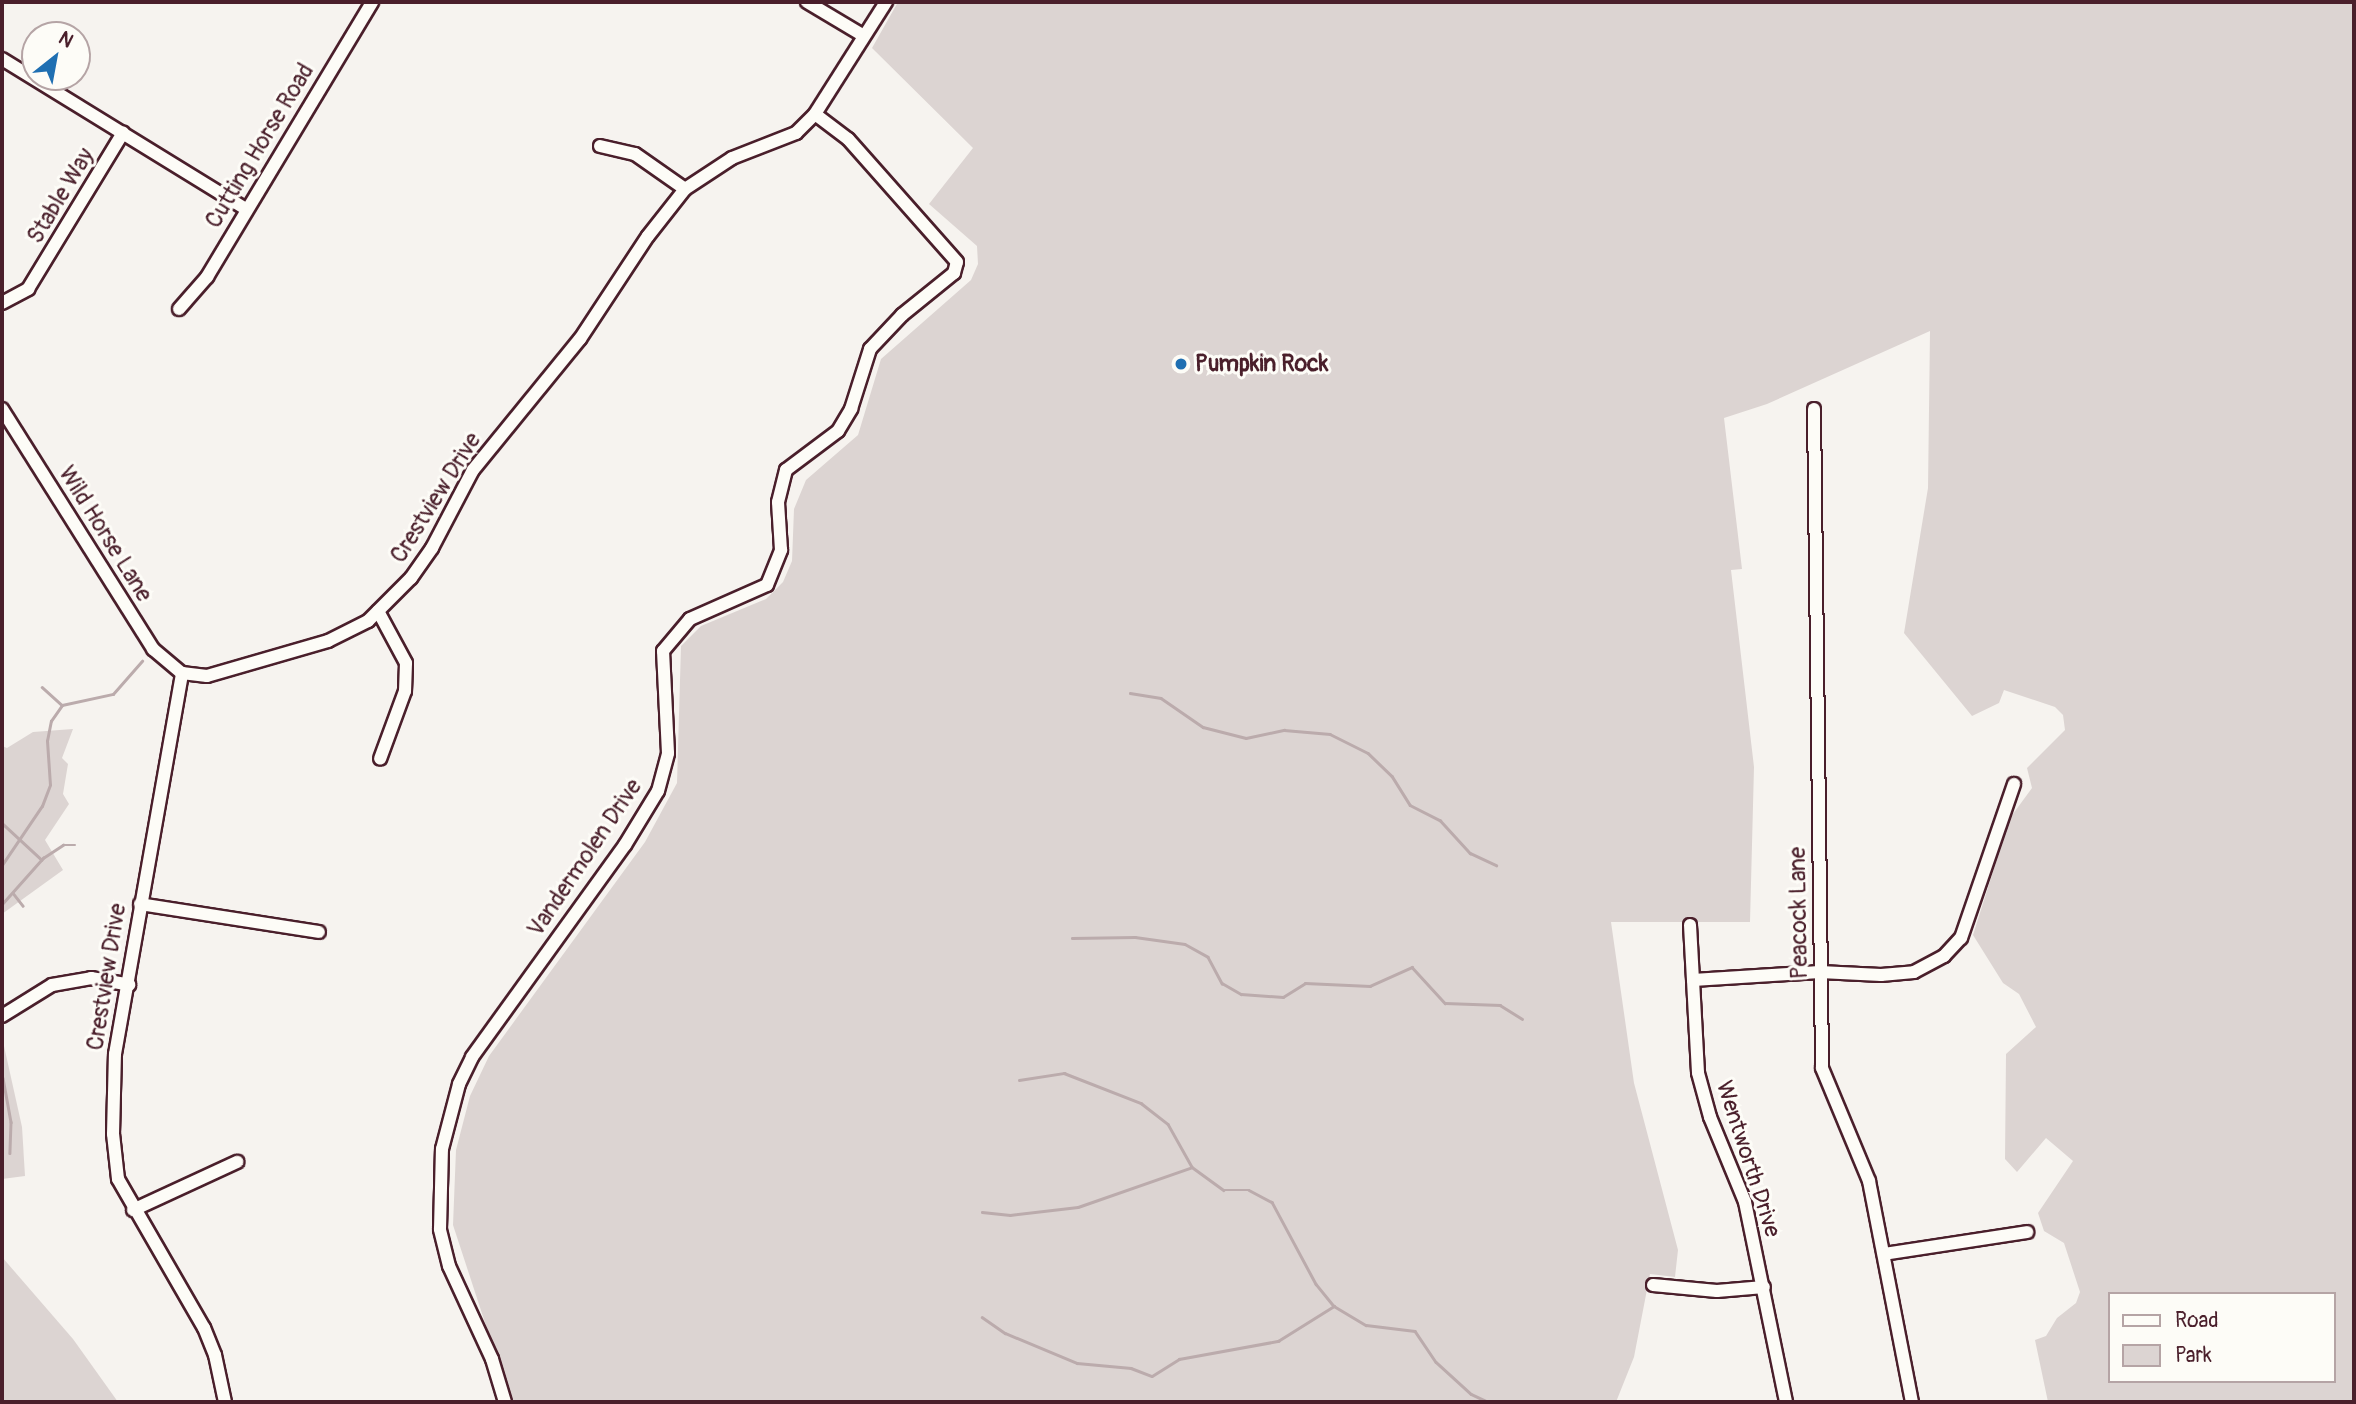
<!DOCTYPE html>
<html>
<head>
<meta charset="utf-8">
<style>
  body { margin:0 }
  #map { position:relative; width:2356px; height:1404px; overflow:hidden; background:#f6f3ef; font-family:Pangolin,sans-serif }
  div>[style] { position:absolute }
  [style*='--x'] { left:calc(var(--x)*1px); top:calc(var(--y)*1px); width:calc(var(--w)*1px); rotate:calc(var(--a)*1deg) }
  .green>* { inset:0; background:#dcd4d2 }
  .stream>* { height:2.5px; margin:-1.25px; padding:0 1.25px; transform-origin:1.25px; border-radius:1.25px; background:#bbabac }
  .roads { filter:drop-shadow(2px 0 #4a1f2b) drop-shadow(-2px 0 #4a1f2b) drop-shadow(0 2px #4a1f2b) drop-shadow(0 -2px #4a1f2b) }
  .minor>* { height:12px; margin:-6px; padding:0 6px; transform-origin:6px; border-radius:6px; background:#fdfcf7 }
  .dots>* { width:19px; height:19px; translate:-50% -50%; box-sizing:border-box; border:4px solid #fdfcf7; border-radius:50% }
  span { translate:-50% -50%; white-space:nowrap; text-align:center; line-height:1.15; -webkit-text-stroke:6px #fdfcf7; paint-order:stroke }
  .street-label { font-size:23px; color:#4a1f2b }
  .poi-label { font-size:23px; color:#4a1f2b; font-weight:700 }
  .left { translate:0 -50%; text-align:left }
  .frame { position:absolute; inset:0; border:4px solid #4a1f2b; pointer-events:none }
  .legend { position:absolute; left:2108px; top:1292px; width:228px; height:91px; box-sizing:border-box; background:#fdfcf7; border:2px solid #b5a4a5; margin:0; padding:9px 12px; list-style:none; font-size:21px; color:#4a1f2b }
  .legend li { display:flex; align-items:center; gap:14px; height:35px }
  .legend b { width:35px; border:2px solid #b5a4a5 }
  .north { position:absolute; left:21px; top:21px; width:70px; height:70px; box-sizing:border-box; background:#fdfcf7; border:2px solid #b5a4a5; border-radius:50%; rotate:31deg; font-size:19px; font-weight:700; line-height:28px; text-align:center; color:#4a1f2b }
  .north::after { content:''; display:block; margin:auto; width:24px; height:32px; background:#1f6fb2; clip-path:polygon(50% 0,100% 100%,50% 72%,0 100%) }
</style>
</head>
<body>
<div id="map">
  <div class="green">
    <i style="clip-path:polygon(evenodd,898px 2px,2354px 2px,2354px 1402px,2048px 1402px,2035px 1340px,2046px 1336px,2057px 1318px,2076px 1303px,2080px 1292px,2064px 1243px,2044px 1231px,2038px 1213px,2073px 1161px,2046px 1138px,2017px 1172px,2005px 1159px,2006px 1054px,2036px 1027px,2019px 994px,2003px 983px,1973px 935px,2010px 818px,2032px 788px,2027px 768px,2065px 730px,2063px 715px,2055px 707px,2004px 690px,1999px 703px,1972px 716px,1904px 633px,1928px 488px,1930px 331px,1767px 404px,1724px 418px,1742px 569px,1731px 570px,1754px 767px,1750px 922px,1611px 922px,1634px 1083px,1678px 1250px,1675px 1277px,1650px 1274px,1634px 1357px,1616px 1402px,511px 1402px,453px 1225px,456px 1150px,470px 1096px,489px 1056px,645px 842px,677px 783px,681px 646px,701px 626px,766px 599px,783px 582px,792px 561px,794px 509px,806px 480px,858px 435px,881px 359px,971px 280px,978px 264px,977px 246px,929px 204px,973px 148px,872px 48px,898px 2px,2109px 1294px,2333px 1294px,2333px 1381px,2109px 1381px,2109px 1294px)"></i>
    <i style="clip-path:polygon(73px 729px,62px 758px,68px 764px,63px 794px,69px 804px,45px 840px,63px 870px,2px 914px,2px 746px,7px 748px,33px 732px)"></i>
    <i style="clip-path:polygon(2px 1037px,22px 1127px,25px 1176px,2px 1179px)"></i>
    <i style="clip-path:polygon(2px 1257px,73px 1339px,118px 1402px,2px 1402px)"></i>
  </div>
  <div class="stream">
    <i style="--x:42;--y:687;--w:27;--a:42"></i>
    <i style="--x:1130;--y:693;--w:31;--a:9"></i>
    <i style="--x:1161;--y:698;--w:51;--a:34.6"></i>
    <i style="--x:1203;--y:727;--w:44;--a:14.3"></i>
    <i style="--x:1246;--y:738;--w:39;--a:-12"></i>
    <i style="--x:1284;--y:730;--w:46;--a:5"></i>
    <i style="--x:1330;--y:734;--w:42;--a:26.6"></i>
    <i style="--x:1368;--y:753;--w:33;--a:44"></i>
    <i style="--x:1392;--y:776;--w:34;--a:58"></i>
    <i style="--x:1410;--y:805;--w:34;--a:27"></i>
    <i style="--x:1440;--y:820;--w:45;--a:47.7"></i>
    <i style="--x:1470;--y:853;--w:29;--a:25"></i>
    <i style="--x:2;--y:823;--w:54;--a:42.8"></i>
    <i style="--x:2;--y:865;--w:71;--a:-55.9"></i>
    <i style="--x:42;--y:806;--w:22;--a:-69"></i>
    <i style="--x:50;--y:785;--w:44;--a:-93.9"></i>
    <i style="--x:47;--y:741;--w:20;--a:-79"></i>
    <i style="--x:51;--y:721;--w:19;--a:-55"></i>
    <i style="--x:62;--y:705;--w:52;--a:-12.2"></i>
    <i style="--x:113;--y:694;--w:44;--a:-48.7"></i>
    <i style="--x:13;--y:893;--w:16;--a:52"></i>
    <i style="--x:2;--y:904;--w:62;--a:-48.3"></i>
    <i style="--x:43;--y:858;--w:24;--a:-33"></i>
    <i style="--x:63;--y:845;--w:12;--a:0"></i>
    <i style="--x:1072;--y:938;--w:63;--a:-0.9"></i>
    <i style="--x:1135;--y:937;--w:50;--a:8"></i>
    <i style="--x:1185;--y:944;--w:26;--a:29"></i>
    <i style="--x:1208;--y:957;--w:30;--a:62"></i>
    <i style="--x:1222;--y:983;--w:22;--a:30"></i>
    <i style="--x:1241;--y:994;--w:42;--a:4.1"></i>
    <i style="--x:1283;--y:997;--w:26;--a:-32"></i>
    <i style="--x:1305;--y:983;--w:65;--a:2.6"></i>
    <i style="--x:1370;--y:986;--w:46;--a:-24.3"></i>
    <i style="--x:1412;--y:967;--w:49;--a:47.5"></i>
    <i style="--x:1445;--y:1003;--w:55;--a:2.1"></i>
    <i style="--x:1500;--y:1005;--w:26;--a:32"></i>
    <i style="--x:3;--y:1078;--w:45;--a:79.7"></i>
    <i style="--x:11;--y:1122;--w:31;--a:92"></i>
    <i style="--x:1019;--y:1080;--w:46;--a:-8.8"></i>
    <i style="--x:1064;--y:1073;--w:83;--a:21.3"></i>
    <i style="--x:1141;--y:1103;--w:34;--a:38"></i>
    <i style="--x:1168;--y:1124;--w:49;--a:60.8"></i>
    <i style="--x:1192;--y:1167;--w:39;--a:36"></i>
    <i style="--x:1224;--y:1190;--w:25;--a:0"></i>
    <i style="--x:1249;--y:1190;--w:26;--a:28"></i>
    <i style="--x:1272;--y:1202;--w:93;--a:61.8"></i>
    <i style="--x:1316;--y:1284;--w:28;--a:51"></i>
    <i style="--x:982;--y:1212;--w:28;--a:6"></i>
    <i style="--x:1010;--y:1215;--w:68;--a:-6.7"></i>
    <i style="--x:1078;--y:1207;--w:119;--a:-19.2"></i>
    <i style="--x:982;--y:1317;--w:28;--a:35"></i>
    <i style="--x:1005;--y:1333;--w:78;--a:22.6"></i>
    <i style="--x:1077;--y:1363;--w:54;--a:5.3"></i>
    <i style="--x:1131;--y:1368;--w:22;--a:21"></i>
    <i style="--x:1152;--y:1376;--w:32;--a:-32"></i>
    <i style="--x:1179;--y:1359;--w:101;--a:-10.3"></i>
    <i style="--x:1278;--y:1341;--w:66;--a:-32"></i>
    <i style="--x:1334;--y:1306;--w:37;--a:31"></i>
    <i style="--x:1366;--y:1325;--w:49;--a:7"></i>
    <i style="--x:1415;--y:1331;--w:37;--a:56"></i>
    <i style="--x:1436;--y:1362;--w:47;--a:42.4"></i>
    <i style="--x:1471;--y:1394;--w:19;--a:25"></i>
  </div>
  <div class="roads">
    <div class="minor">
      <i style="--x:807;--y:2;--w:66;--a:30.8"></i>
      <i style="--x:2;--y:59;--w:286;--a:31.6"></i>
      <i style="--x:600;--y:146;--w:36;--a:13"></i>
      <i style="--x:635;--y:154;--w:61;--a:35"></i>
      <i style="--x:2;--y:303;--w:30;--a:-28"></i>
      <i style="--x:28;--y:289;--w:183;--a:-58.7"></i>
      <i style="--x:179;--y:309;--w:43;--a:-48.8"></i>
      <i style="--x:207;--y:277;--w:321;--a:-59"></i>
      <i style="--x:2;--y:409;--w:284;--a:57.8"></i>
      <i style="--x:153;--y:649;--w:38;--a:40"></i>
      <i style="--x:1814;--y:409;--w:659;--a:89.3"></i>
      <i style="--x:1822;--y:1068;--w:122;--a:67.4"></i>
      <i style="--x:1869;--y:1181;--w:225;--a:79"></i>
      <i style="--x:378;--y:611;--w:59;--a:61.7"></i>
      <i style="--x:406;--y:663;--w:28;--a:92"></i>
      <i style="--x:405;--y:691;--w:72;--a:110.2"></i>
      <i style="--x:140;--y:904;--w:181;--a:8.9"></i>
      <i style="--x:1690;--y:925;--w:148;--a:86.9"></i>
      <i style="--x:1698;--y:1073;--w:46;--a:74.7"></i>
      <i style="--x:1710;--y:1117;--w:92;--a:67.6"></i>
      <i style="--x:1745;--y:1202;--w:204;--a:78.4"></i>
      <i style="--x:1693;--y:980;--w:127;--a:-3.6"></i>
      <i style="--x:1820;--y:972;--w:61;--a:2.8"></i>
      <i style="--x:1881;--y:975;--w:33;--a:-5"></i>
      <i style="--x:1914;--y:972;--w:34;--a:-28"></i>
      <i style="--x:1944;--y:956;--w:25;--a:-47"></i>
      <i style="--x:1961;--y:938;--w:163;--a:-71"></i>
      <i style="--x:2;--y:1016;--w:59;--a:-31.8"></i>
      <i style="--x:52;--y:985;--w:40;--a:-10"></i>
      <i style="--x:91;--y:978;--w:39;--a:10"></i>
      <i style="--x:133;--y:1210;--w:115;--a:-24.8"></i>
      <i style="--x:1884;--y:1254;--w:145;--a:-8.7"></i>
      <i style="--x:1653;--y:1285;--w:64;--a:5.4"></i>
      <i style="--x:1717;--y:1291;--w:47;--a:-4.9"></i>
      <i style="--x:225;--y:1402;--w:48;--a:-102"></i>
      <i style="--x:215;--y:1355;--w:29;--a:-112"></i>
      <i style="--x:204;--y:1328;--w:172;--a:-120"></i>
      <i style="--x:118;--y:1179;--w:45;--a:-96.3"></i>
      <i style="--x:113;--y:1134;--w:80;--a:-88.6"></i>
      <i style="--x:115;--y:1054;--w:387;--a:-80"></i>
      <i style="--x:182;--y:673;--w:25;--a:7"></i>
      <i style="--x:207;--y:676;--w:126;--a:-16.1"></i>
      <i style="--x:328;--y:641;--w:45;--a:-26.6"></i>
      <i style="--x:368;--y:621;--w:61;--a:-45"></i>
      <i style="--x:411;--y:578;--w:37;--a:-55"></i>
      <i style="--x:432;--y:548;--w:88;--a:-62.3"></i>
      <i style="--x:473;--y:470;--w:169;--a:-50.8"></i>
      <i style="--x:580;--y:339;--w:123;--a:-56.6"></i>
      <i style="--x:648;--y:236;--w:60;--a:-51.8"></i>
      <i style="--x:685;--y:189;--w:56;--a:-33.4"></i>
      <i style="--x:732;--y:158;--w:69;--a:-21.3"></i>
      <i style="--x:796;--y:133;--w:27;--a:-45"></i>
      <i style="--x:815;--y:114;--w:133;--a:-57.6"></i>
      <i style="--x:505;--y:1402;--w:45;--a:-106.8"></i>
      <i style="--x:492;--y:1359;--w:102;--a:-114.8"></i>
      <i style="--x:449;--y:1266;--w:38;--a:-104"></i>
      <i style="--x:440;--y:1229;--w:80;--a:-88.6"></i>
      <i style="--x:442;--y:1149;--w:67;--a:-75.3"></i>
      <i style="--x:459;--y:1084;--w:30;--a:-64"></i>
      <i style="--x:472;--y:1057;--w:261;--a:-54.2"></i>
      <i style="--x:625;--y:845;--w:63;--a:-58.6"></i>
      <i style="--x:658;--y:791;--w:39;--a:-75"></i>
      <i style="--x:668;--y:753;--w:102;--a:-92.8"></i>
      <i style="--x:663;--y:651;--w:42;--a:-49.8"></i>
      <i style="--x:690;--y:619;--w:84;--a:-23.8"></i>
      <i style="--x:767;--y:585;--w:38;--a:-68"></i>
      <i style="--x:781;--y:550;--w:48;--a:-93.6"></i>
      <i style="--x:778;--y:502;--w:33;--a:-76"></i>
      <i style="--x:786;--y:470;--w:65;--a:-36.9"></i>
      <i style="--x:838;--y:431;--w:26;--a:-59"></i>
      <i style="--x:851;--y:409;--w:63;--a:-72.4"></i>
      <i style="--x:870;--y:349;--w:47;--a:-46.7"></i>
      <i style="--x:902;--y:315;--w:67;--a:-38.9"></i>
      <i style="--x:954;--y:273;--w:11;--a:-75"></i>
      <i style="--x:957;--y:262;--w:164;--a:-131.5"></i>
      <i style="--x:848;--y:139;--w:41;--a:-142.9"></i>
    </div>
  </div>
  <div class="dots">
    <i style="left:1181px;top:364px;background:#1f6fb2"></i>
  </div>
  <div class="street-label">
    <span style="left:260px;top:146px;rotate:-59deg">Cutting Horse Road</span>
    <span style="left:61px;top:196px;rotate:-59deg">Stable Way</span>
    <span style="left:436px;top:498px;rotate:-58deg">Crestview Drive</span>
    <span style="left:105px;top:534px;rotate:58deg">Wild Horse Lane</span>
    <span style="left:585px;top:858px;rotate:-56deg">Vandermolen Drive</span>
    <span style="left:1799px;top:913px;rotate:-91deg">Peacock Lane</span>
    <span style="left:107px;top:977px;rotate:-81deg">Crestview Drive</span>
    <span style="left:1748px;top:1159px;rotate:72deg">Wentworth Drive</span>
  </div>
  <div class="poi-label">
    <span class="left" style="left:1195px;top:364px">Pumpkin Rock</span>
  </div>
  <div class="frame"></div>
  <ul class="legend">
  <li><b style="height:9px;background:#fdfcf7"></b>Road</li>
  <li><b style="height:19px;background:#dcd4d2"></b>Park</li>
  </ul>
  <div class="north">N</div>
</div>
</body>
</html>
